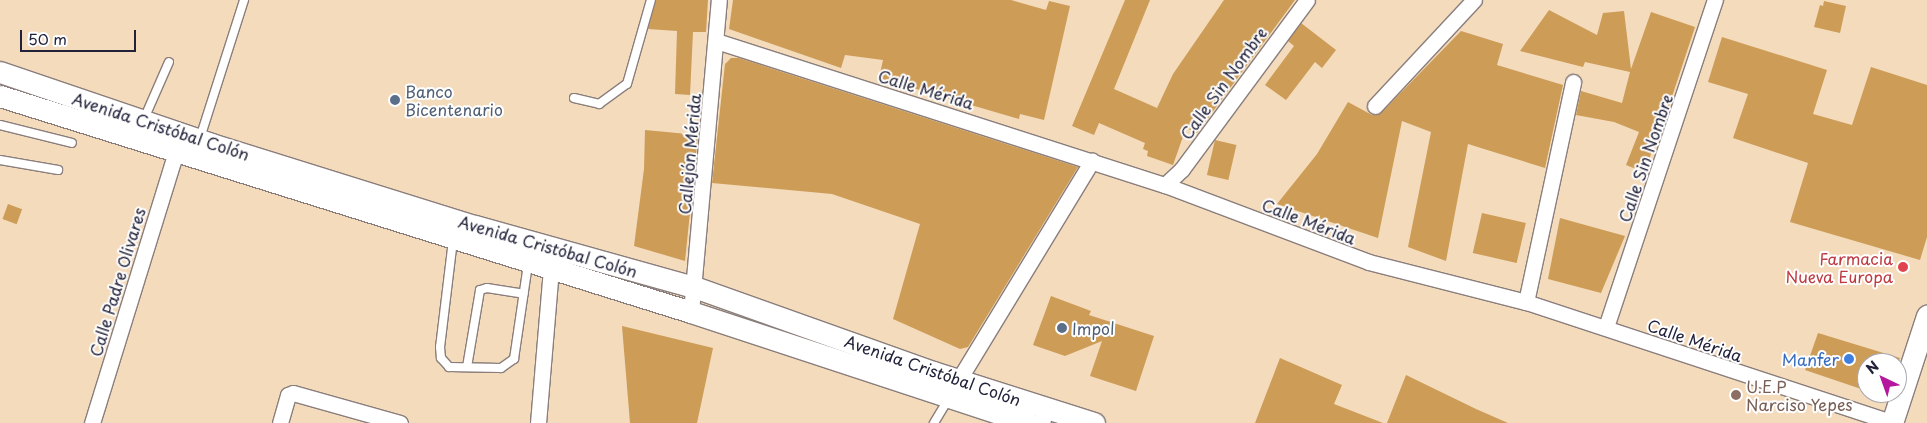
<!DOCTYPE html>
<html>
<head>
<meta charset="utf-8">
<style>
  body { margin:0 }
  #map { position:relative; width:1927px; height:423px; overflow:hidden; background:#f3dbbc; font-family:"Playpen Sans",sans-serif }
  div>[style] { position:absolute }
  [style*='--x'] { left:calc(var(--x)*1px); top:calc(var(--y)*1px); width:calc(var(--w)*1px); rotate:calc(var(--a)*1deg) }
  .building>* { inset:0; background:#cd9c57; transform-origin:0 0 }
  .roads { filter:drop-shadow(1px 0 #8a7e7c) drop-shadow(-1px 0 #8a7e7c) drop-shadow(0 1px #8a7e7c) drop-shadow(0 -1px #8a7e7c) }
  .lane>* { height:8px; margin:-4px; padding:0 4px; transform-origin:4px; border-radius:4px; background:#fff }
  .street>* { height:15px; margin:-7.5px; padding:0 7.5px; transform-origin:7.5px; border-radius:7.5px; background:#fff }
  .secondary>* { height:21px; margin:-10.5px; padding:0 10.5px; transform-origin:10.5px; border-radius:10.5px; background:#fff }
  .dots>* { width:14px; height:14px; translate:-50% -50%; box-sizing:border-box; border:2px solid #fff; border-radius:50% }
  span { translate:-50% -50%; white-space:nowrap; text-align:center; line-height:1.15; -webkit-text-stroke:4px #fff; paint-order:stroke }
  .street-label { font-size:16px; color:#22223b }
  .service-label { font-size:16px; color:#4e5e75 }
  .left { translate:0 -50%; text-align:left }
  .health-label { font-size:16px; color:#be3a42 }
  .right { translate:-100% -50%; text-align:right }
  .shop-label { font-size:16px; color:#366cbe }
  .education-label { font-size:16px; color:#785e54 }
  .north { position:absolute; left:1857px; top:353px; width:50px; height:50px; box-sizing:border-box; background:#fff; border:1px solid #a7a7b1; border-radius:50%; rotate:318deg; font-size:14px; font-weight:700; line-height:20px; text-align:center; color:#22223b }
  .north::after { content:''; display:block; margin:auto; width:18px; height:22px; background:#b5179e; clip-path:polygon(50% 0,100% 100%,50% 72%,0 100%) }
  .scale { position:absolute; left:20px; top:30px; width:116px; height:22px; box-sizing:border-box; border:2px solid #22223b; border-top:0; padding-left:6px; font-size:15px; line-height:18px; white-space:nowrap; color:#22223b; -webkit-text-stroke:4px #fff; paint-order:stroke }
</style>
</head>
<body>
<div id="map">
  <div class="building">
    <i style="clip-path:polygon(656px 0,708px 0,706px 32px,693px 32px,690px 95px,675px 94px,677px 31px,648px 29px)"></i>
    <i style="clip-path:polygon(733px 0,1011px 0,1046px 10px,1049px 1px,1070px 6px,1044px 120px,1020px 114px,1019px 119px,879px 78px,883px 60px,845px 55px,841px 68px,729px 29px)"></i>
    <i style="clip-path:polygon(1125px 0,1150px 0,1114px 89px,1157px 108px,1173px 74px,1224px 0,1295px 0,1197px 133px,1186px 128px,1173px 165px,1147px 156px,1148px 151px,1143px 149px,1145px 143px,1099px 123px,1094px 135px,1072px 126px)"></i>
    <i style="clip-path:polygon(1824px 1px,1846px 6px,1840px 33px,1814px 27px,1820px 5px,1823px 6px)"></i>
    <i style="clip-path:polygon(1549px 10px,1597px 35px,1603px 13px,1624px 11px,1631px 69px,1651px 12px,1695px 27px,1658px 139px,1655px 138px,1646px 173px,1626px 165px,1639px 132px,1614px 122px,1576px 115px,1581px 91px,1622px 103px,1630px 72px,1585px 62px,1583px 67px,1520px 51px)"></i>
    <i style="clip-path:polygon(1301px 23px,1336px 50px,1322px 68px,1315px 62px,1286px 100px,1265px 85px,1294px 46px,1288px 41px)"></i>
    <i style="clip-path:polygon(1461px 31px,1503px 44px,1497px 65px,1563px 85px,1545px 168px,1468px 144px,1446px 261px,1408px 247px,1431px 132px,1402px 121px,1378px 238px,1277px 204px,1317px 154px,1348px 102px,1372px 115px,1381px 113px)"></i>
    <i style="clip-path:polygon(1722px 37px,1827px 70px,1813px 114px,1852px 125px,1871px 67px,1927px 85px,1927px 237px,1920px 260px,1790px 222px,1808px 163px,1733px 138px,1748px 94px,1708px 82px)"></i>
    <i style="clip-path:polygon(731px 58px,739px 58px,1078px 167px,968px 347px,960px 349px,893px 319px,920px 224px,832px 194px,712px 183px,725px 64px)"></i>
    <i style="clip-path:polygon(645px 130px,698px 135px,685px 261px,634px 246px,644px 169px)"></i>
    <i style="left:1215px;top:140px;width:22px;height:36px;rotate:13deg"></i>
    <i style="left:8px;top:204px;width:15px;height:16px;rotate:20deg"></i>
    <i style="left:1482px;top:213px;width:45px;height:41px;rotate:13deg"></i>
    <i style="clip-path:polygon(1560px 218px,1625px 236px,1601px 293px,1548px 279px)"></i>
    <i style="clip-path:polygon(1051px 296px,1091px 311px,1089px 315px,1154px 336px,1136px 391px,1090px 376px,1102px 341px,1065px 356px,1033px 345px)"></i>
    <i style="clip-path:polygon(622px 326px,713px 348px,697px 423px,630px 423px)"></i>
    <i style="clip-path:polygon(1818px 333px,1900px 358px,1898px 363px,1867px 363px,1867px 391px,1805px 370px)"></i>
    <i style="clip-path:polygon(1280px 358px,1342px 385px,1334px 404px,1383px 423px,1255px 423px)"></i>
    <i style="clip-path:polygon(1406px 375px,1476px 409px,1508px 423px,1387px 423px)"></i>
  </div>
  <div class="roads">
    <div class="lane">
      <i style="--x:574;--y:98;--w:26;--a:13"></i>
      <i style="--x:599;--y:104;--w:34;--a:-36"></i>
      <i style="--x:627;--y:84;--w:87;--a:-74.1"></i>
      <i style="--x:144;--y:119;--w:62;--a:-66.3"></i>
      <i style="--x:0;--y:125;--w:74;--a:14"></i>
      <i style="--x:200;--y:138;--w:145;--a:-72.3"></i>
      <i style="--x:0;--y:160;--w:59;--a:9.8"></i>
      <i style="--x:453;--y:240;--w:108;--a:96.9"></i>
      <i style="--x:440;--y:347;--w:11;--a:85"></i>
      <i style="--x:441;--y:358;--w:12;--a:48"></i>
      <i style="--x:449;--y:367;--w:52;--a:1.1"></i>
      <i style="--x:501;--y:368;--w:16;--a:-35"></i>
      <i style="--x:514;--y:359;--w:96;--a:-81.6"></i>
      <i style="--x:467;--y:367;--w:78;--a:-80.4"></i>
      <i style="--x:480;--y:290;--w:7;--a:-16"></i>
      <i style="--x:487;--y:288;--w:37;--a:9"></i>
      <i style="--x:934;--y:423;--w:29;--a:-59"></i>
    </div>
    <div class="street">
      <i style="--x:716;--y:41;--w:472;--a:17.8"></i>
      <i style="--x:1165;--y:185;--w:218;--a:20.7"></i>
      <i style="--x:1369;--y:262;--w:162;--a:14.3"></i>
      <i style="--x:1526;--y:302;--w:386;--a:18.2"></i>
      <i style="--x:1375;--y:106;--w:145;--a:-47"></i>
      <i style="--x:1165;--y:185;--w:23;--a:-43"></i>
      <i style="--x:1182;--y:169;--w:210;--a:-53.5"></i>
      <i style="--x:1526;--y:302;--w:225;--a:-77.9"></i>
      <i style="--x:691;--y:312;--w:313;--a:-84.9"></i>
      <i style="--x:1606;--y:327;--w:345;--a:-71.6"></i>
      <i style="--x:958;--y:381;--w:258;--a:-58.7"></i>
      <i style="--x:92;--y:423;--w:285;--a:-72.8"></i>
      <i style="--x:280;--y:423;--w:29;--a:-74"></i>
      <i style="--x:288;--y:395;--w:5;--a:-22"></i>
      <i style="--x:293;--y:393;--w:111;--a:15.7"></i>
      <i style="--x:538;--y:423;--w:155;--a:-85.2"></i>
      <i style="--x:1042;--y:423;--w:16;--a:-75"></i>
    </div>
    <div class="secondary">
      <i style="--x:0;--y:72;--w:223;--a:18.8"></i>
      <i style="--x:211;--y:144;--w:276;--a:17.3"></i>
      <i style="--x:475;--y:226;--w:227;--a:15.6"></i>
      <i style="--x:694;--y:287;--w:254;--a:19.6"></i>
      <i style="--x:933;--y:372;--w:169;--a:17.6"></i>
      <i style="--x:0;--y:96;--w:724;--a:17.36"></i>
      <i style="--x:691;--y:312;--w:356;--a:18.2"></i>
      <i style="--x:1892;--y:423;--w:113;--a:-71.9"></i>
    </div>
  </div>
  <div class="dots">
    <i style="left:395px;top:100px;background:#5c6f8a"></i>
    <i style="left:1903px;top:267px;background:#e0444e"></i>
    <i style="left:1062px;top:328px;background:#5c6f8a"></i>
    <i style="left:1849px;top:359px;background:#3f7fe0"></i>
    <i style="left:1736px;top:395px;background:#8d6e63"></i>
  </div>
  <div class="street-label">
    <span style="left:1223px;top:83px;rotate:-54deg">Calle Sin Nombre</span>
    <span style="left:926px;top:89px;rotate:17deg">Calle Mérida</span>
    <span style="left:161px;top:126px;rotate:18deg">Avenida Cristóbal Colón</span>
    <span style="left:689px;top:154px;rotate:-85deg">Callejón Mérida</span>
    <span style="left:1645px;top:158px;rotate:-71deg">Calle Sin Nombre</span>
    <span style="left:1309px;top:221px;rotate:21deg">Calle Mérida</span>
    <span style="left:548px;top:246px;rotate:16deg">Avenida Cristóbal Colón</span>
    <span style="left:117px;top:282px;rotate:-73deg">Calle Padre Olivares</span>
    <span style="left:1695px;top:340px;rotate:19deg">Calle Mérida</span>
    <span style="left:933px;top:370px;rotate:19deg">Avenida Cristóbal Colón</span>
  </div>
  <div class="service-label">
    <span class="left" style="left:405px;top:100px">Banco<br>Bicentenario</span>
    <span class="left" style="left:1072px;top:328px">Impol</span>
  </div>
  <div class="health-label">
    <span class="right" style="left:1893px;top:267px">Farmacia<br>Nueva Europa</span>
  </div>
  <div class="shop-label">
    <span class="right" style="left:1839px;top:359px">Manfer</span>
  </div>
  <div class="education-label">
    <span class="left" style="left:1746px;top:395px">U.E.P<br>Narciso Yepes</span>
  </div>
  <div class="north">N</div>
  <div class="scale">50 m</div>
</div>
</body>
</html>
